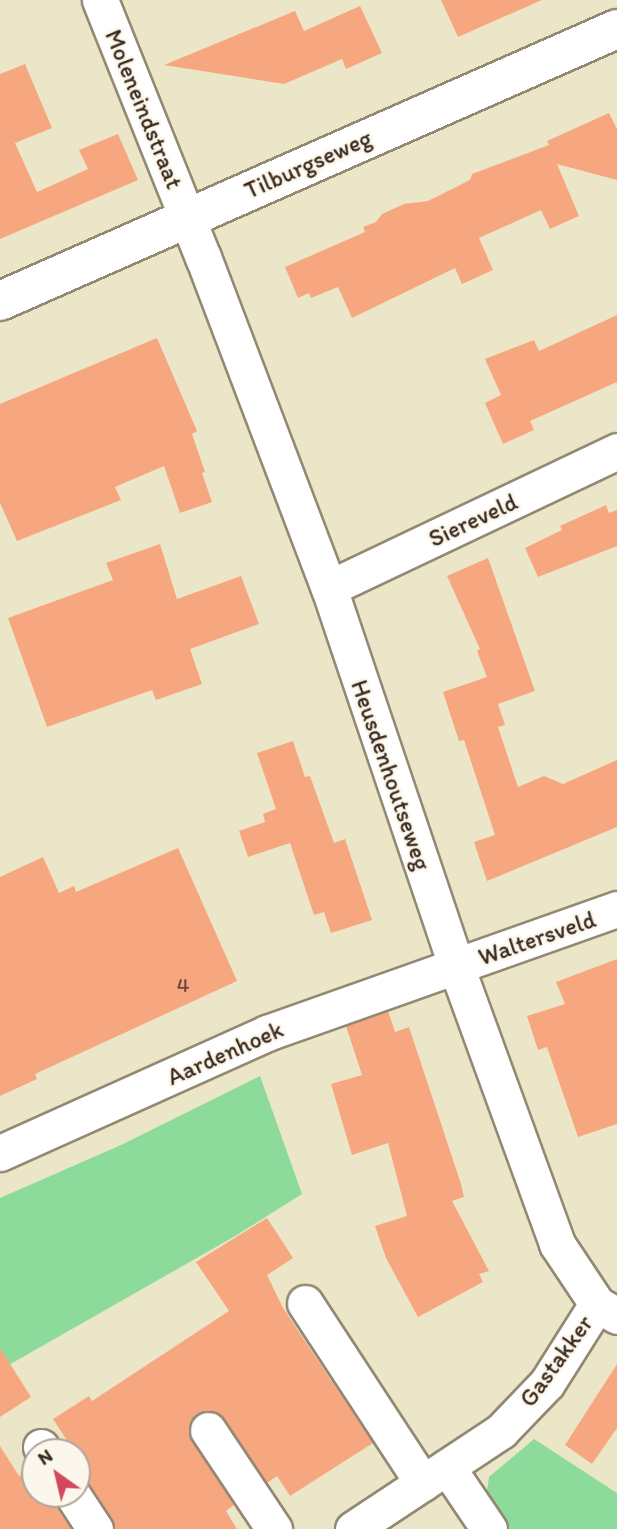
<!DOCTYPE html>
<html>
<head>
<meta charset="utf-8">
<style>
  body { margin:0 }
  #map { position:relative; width:617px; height:1529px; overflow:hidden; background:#ece6c8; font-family:Itim,sans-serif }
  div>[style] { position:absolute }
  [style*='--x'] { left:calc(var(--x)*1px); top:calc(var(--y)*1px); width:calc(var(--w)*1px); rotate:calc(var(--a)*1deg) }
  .green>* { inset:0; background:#8cdb9a }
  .building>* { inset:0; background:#f7a780 }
  .roads { filter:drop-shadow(2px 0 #948873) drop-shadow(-2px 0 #948873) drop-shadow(0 2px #948873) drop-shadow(0 -2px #948873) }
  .minor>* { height:35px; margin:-17.5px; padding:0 17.5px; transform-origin:17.5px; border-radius:17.5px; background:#fff }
  .secondary>* { height:38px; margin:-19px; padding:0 19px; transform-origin:19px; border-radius:19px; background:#fff }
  span { translate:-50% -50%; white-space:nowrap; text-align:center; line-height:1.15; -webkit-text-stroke:5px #fbf7ec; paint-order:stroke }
  .number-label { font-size:21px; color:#6a4936 }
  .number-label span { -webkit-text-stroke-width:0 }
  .street-label { font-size:24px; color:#3b2a1e }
  .north { position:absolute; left:21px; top:1438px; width:70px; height:70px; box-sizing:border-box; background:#fbf7ec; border:2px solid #aea59a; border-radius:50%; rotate:326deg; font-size:19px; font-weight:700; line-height:28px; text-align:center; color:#3b2a1e }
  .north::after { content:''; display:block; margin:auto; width:24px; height:32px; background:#d1495b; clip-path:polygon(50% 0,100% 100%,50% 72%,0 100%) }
</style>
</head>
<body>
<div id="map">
  <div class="green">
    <i style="clip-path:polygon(260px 1076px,302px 1194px,237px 1235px,0 1370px,0 1198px,121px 1145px)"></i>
    <i style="clip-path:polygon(534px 1439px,617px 1493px,617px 1529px,507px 1529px,486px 1498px,489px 1477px)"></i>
  </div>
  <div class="building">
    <i style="clip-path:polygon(441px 0,542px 0,458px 37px)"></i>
    <i style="clip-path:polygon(360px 6px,382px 53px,346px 69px,342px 59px,284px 84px,164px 65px,295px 11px,304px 31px)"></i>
    <i style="clip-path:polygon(25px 64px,52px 128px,15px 143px,37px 192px,88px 169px,79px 150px,118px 134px,138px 180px,0 239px,0 74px)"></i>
    <i style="clip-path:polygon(609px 113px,617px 129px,617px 180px,557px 164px,579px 216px,550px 229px,541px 210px,479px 238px,493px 270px,462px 284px,455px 268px,352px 318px,338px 287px,311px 298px,309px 293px,298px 298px,285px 267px,365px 232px,363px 227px,376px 222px,382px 214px,404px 204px,428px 201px,470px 180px,472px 174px,549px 145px,547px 141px)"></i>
    <i style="clip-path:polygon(617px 315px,617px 382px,530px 421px,534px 430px,503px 444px,485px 403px,501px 395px,485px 359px,534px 340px,539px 351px)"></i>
    <i style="clip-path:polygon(157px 338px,197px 431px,192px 434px,205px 472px,202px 473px,212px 502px,180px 513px,164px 466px,115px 487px,121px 500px,17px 541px,0 503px,0 404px)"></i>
    <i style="clip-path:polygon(606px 505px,609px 513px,617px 510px,617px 546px,538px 577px,525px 548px,562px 530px,560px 526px)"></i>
    <i style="clip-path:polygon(160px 544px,177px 599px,241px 576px,259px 624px,190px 649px,202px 684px,156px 700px,152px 690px,47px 727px,8px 618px,113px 580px,106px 563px)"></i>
    <i style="clip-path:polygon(488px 558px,535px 691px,498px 704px,505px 725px,498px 727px,518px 787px,544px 776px,563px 784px,617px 760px,617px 827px,487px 881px,474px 842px,495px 835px,464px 740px,459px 741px,443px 692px,487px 677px,477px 651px,480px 649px,447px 576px)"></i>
    <i style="clip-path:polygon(293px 741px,305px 777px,310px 776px,334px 843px,345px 839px,372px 920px,331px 933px,324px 912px,314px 915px,290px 843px,248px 857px,239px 831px,265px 822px,263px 814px,276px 809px,257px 753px)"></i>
    <i style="clip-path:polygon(178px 848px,237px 981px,35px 1074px,37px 1079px,0 1096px,0 877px,43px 857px,59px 893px,74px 886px,76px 892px)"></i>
    <i style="clip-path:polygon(617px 959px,617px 1124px,578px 1137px,547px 1047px,538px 1050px,527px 1016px,565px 1004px,556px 982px)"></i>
    <i style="clip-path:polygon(388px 1011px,395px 1032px,409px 1027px,461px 1184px,464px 1197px,452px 1201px,489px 1271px,479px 1274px,483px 1282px,418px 1317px,386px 1258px,375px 1226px,407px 1216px,388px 1143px,352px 1155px,331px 1084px,362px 1075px,346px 1026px)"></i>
    <i style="clip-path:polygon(267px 1218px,293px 1258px,267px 1275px,283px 1308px,373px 1443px,290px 1496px,277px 1476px,267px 1483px,224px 1418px,216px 1412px,206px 1410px,190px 1421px,188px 1432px,234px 1505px,226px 1511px,237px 1529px,115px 1529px,112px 1518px,89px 1483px,77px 1475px,77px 1452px,64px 1452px,70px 1445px,53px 1419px,89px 1396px,92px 1401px,229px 1311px,196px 1262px)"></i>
    <i style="clip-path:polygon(0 1348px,31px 1397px,0 1417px)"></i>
    <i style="clip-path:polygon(617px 1364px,617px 1428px,592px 1464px,565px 1445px)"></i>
    <i style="clip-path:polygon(0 1446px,19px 1476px,35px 1470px,35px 1494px,52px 1494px,55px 1505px,71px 1529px,0 1529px)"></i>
  </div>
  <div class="roads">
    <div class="minor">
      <i style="--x:100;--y:0;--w:277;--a:68.2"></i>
      <i style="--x:203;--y:257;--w:354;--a:69.2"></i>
      <i style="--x:329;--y:588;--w:399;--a:71.4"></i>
      <i style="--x:456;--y:966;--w:296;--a:70"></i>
      <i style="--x:557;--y:1244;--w:72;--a:56.3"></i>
      <i style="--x:597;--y:1304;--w:23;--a:31"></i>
      <i style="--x:329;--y:588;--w:319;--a:-25.4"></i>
      <i style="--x:0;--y:1153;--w:293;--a:-24.2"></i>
      <i style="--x:267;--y:1033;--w:371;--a:-19.5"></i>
      <i style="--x:305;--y:1303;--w:215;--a:56.8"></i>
      <i style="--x:208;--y:1430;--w:119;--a:56.3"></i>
      <i style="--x:41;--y:1447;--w:6;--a:59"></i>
      <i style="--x:447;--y:1467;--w:75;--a:55.9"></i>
      <i style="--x:72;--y:1494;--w:42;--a:56.7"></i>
      <i style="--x:353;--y:1529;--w:178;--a:-33.5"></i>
      <i style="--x:501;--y:1431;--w:66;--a:-46.2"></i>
      <i style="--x:547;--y:1383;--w:93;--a:-57.7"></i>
    </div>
    <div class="secondary">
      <i style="--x:0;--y:301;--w:674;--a:-23.79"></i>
    </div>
  </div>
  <div class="number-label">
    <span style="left:183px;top:985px">4</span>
  </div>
  <div class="street-label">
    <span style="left:144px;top:109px;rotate:68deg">Moleneindstraat</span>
    <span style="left:308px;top:164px;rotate:-24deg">Tilburgseweg</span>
    <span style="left:473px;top:520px;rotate:-25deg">Siereveld</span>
    <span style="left:391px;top:775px;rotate:71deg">Heusdenhoutseweg</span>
    <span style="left:537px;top:938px;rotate:-19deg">Waltersveld</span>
    <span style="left:225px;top:1053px;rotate:-24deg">Aardenhoek</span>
    <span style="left:556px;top:1361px;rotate:-54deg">Gastakker</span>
  </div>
  <div class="north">N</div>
</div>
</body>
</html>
